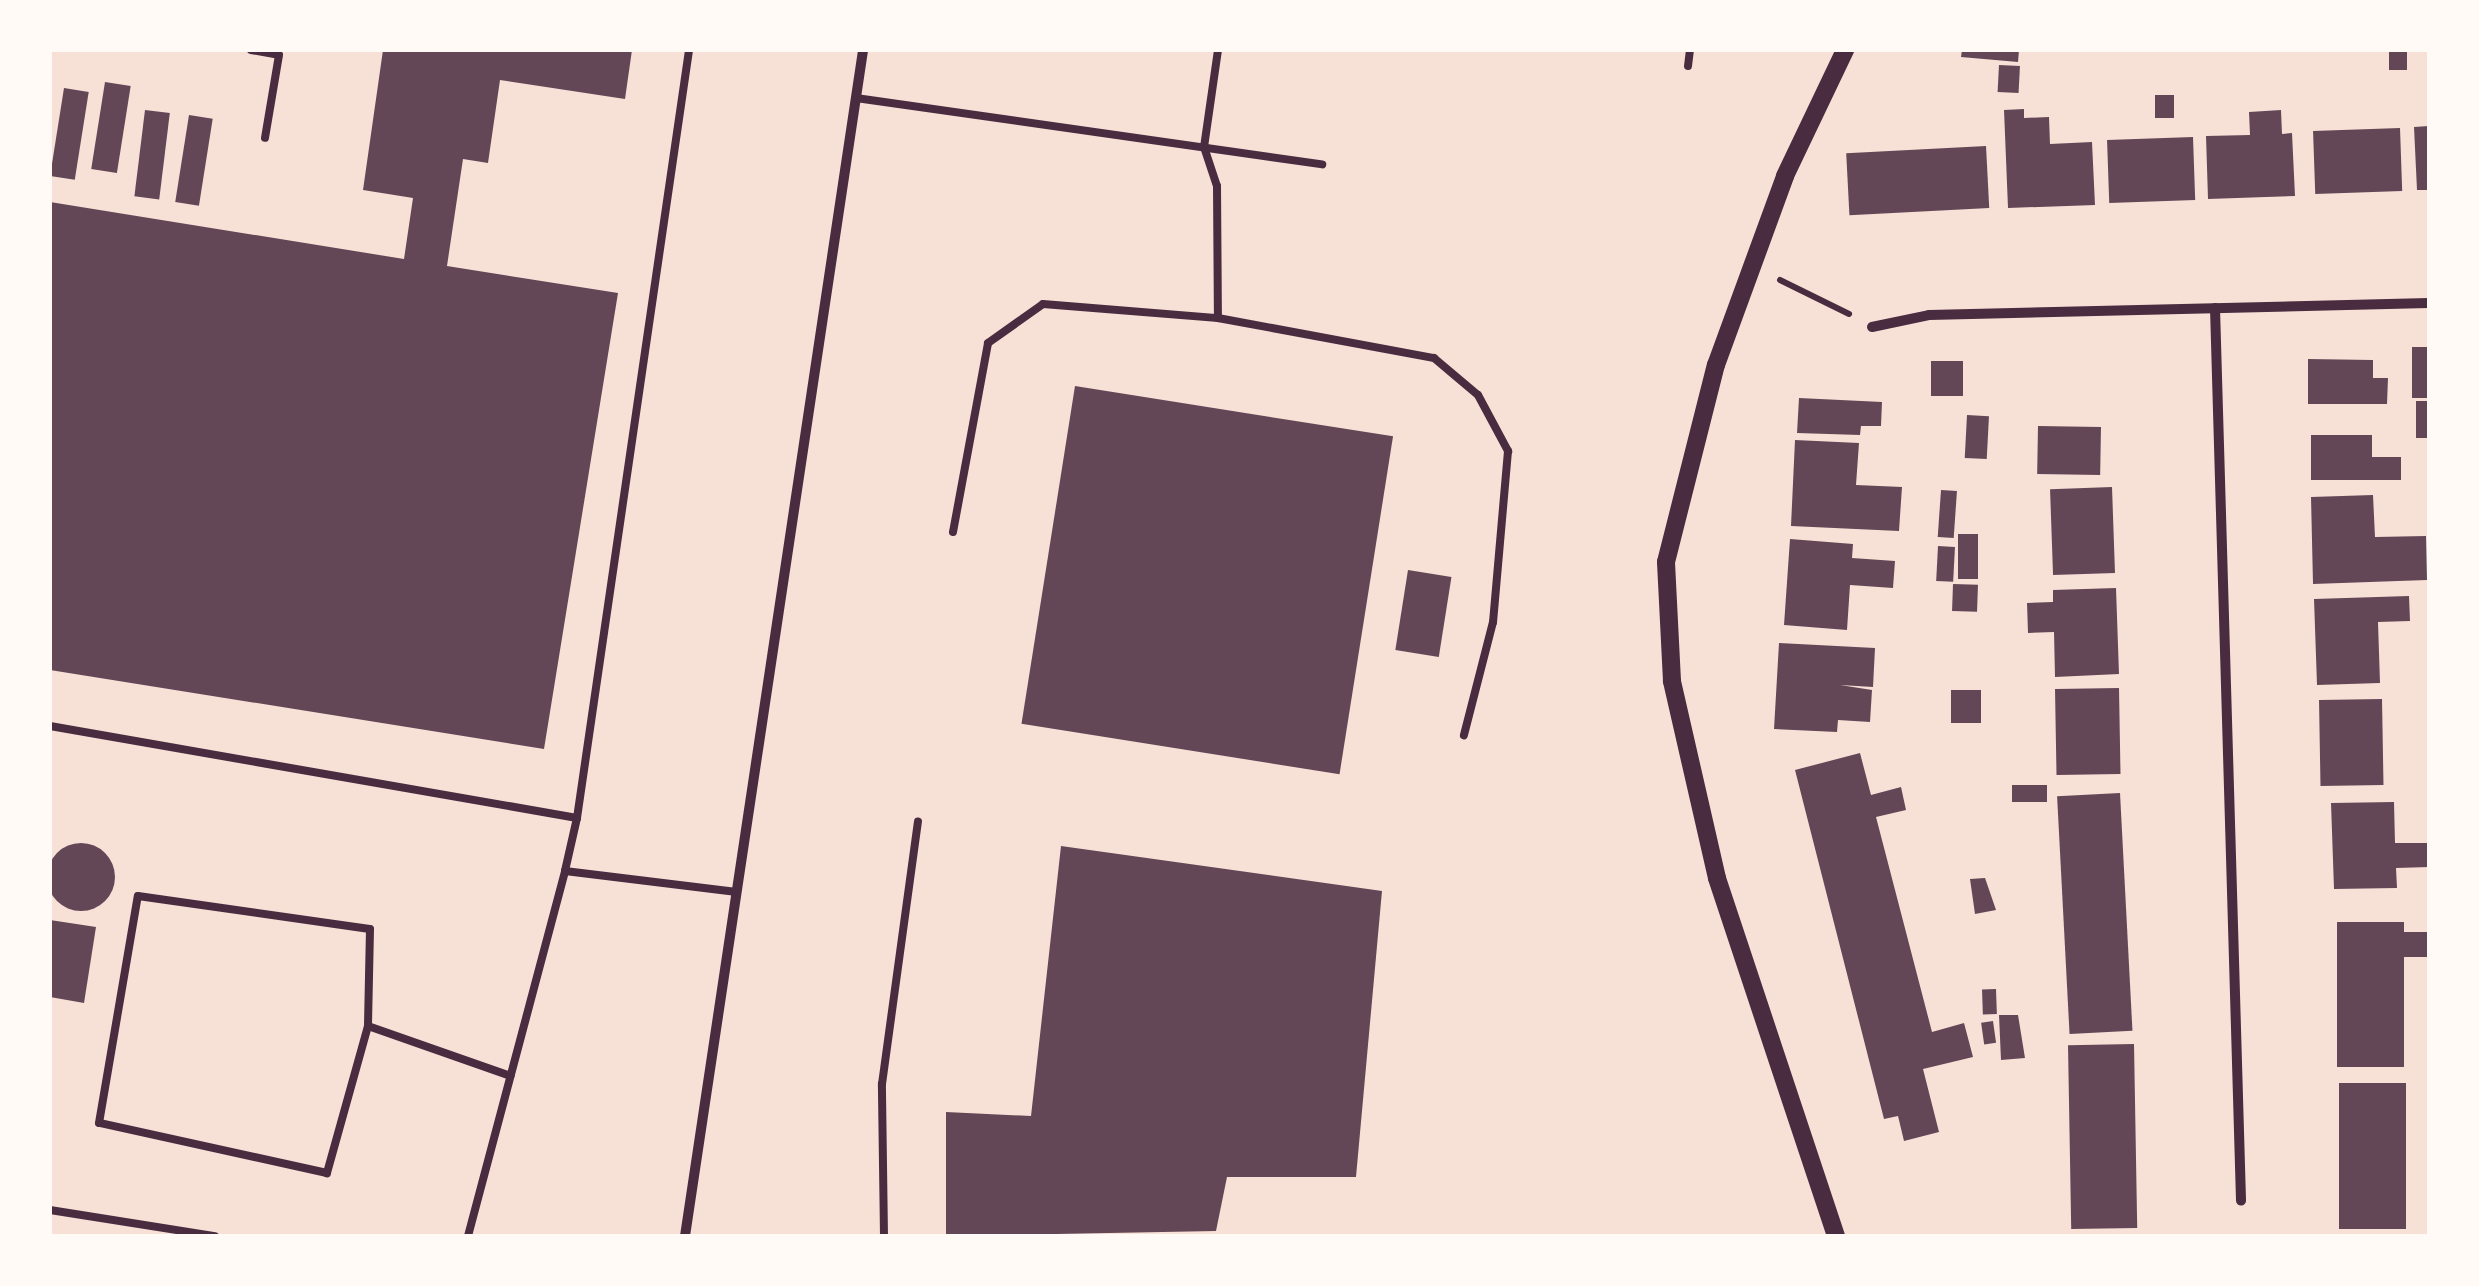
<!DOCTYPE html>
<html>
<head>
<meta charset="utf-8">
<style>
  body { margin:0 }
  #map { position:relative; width:2479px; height:1286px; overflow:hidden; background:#f7e1d7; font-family:Commissioner,sans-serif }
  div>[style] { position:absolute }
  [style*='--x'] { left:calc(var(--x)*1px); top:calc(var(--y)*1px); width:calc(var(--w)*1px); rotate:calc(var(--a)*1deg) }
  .building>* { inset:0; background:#644757; transform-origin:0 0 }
  .round { border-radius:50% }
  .path>* { height:6px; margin:-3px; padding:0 3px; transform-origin:3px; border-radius:3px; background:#4a2c40 }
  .service>* { height:8px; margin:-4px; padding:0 4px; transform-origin:4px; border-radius:4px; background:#4a2c40 }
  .minor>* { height:10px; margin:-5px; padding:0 5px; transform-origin:5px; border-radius:5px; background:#4a2c40 }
  .tertiary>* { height:18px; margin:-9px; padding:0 9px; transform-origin:9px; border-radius:9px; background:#4a2c40 }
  span { translate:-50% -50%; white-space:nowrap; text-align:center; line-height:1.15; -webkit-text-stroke:10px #fffaf5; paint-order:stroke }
  .frame { position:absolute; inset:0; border:52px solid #fffaf5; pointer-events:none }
</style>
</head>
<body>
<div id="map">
  <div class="building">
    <i style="clip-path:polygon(383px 50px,632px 50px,625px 99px,500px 80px,488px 163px,463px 159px,447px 266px,618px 293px,544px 749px,50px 670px,50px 202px,404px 259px,413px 198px,363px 190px)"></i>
    <i style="clip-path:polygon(1962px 50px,2019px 50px,2018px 62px,1961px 57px)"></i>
    <i style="left:2389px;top:52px;width:18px;height:18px"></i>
    <i style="left:1999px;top:65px;width:21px;height:27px;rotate:3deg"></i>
    <i style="left:105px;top:82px;width:26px;height:88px;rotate:9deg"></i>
    <i style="left:64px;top:88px;width:25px;height:89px;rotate:9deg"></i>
    <i style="left:2155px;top:95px;width:19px;height:23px"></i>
    <i style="clip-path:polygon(2024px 109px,2024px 118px,2049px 117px,2050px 144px,2092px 142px,2095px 205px,2008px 208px,2004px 110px)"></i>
    <i style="left:145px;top:110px;width:25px;height:87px;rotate:7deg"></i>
    <i style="clip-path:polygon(2281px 110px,2282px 134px,2292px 133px,2295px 196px,2208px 199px,2206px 136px,2250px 135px,2249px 112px)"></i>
    <i style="left:189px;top:115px;width:24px;height:88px;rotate:9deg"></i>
    <i style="clip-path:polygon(2429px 126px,2429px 190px,2417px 190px,2414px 127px)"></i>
    <i style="left:2400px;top:128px;width:63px;height:87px;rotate:88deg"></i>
    <i style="left:2193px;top:137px;width:63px;height:86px;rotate:88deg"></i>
    <i style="left:1986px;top:146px;width:62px;height:140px;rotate:87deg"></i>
    <i style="left:2412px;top:347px;width:17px;height:51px"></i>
    <i style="clip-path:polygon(2308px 359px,2373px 360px,2373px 378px,2388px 378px,2387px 404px,2308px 404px)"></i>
    <i style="left:1931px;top:361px;width:32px;height:35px"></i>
    <i style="left:1075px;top:386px;width:322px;height:342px;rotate:9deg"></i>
    <i style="clip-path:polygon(1799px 398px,1882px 402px,1881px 426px,1861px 426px,1860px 435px,1797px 433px)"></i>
    <i style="left:2416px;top:401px;width:13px;height:37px"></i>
    <i style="left:1967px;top:415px;width:22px;height:43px;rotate:3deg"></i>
    <i style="left:2038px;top:426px;width:63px;height:48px;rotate:1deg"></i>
    <i style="clip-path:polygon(2311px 435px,2372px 435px,2372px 457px,2401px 457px,2401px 480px,2311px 480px)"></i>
    <i style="clip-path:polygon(1795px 440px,1859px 443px,1856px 485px,1902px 487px,1899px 531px,1791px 526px)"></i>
    <i style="left:2112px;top:487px;width:86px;height:62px;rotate:88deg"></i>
    <i style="left:1941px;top:490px;width:16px;height:47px;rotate:4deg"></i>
    <i style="clip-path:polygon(2373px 495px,2375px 537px,2426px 536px,2427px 580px,2313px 584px,2311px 497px)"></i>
    <i style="left:1958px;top:534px;width:20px;height:45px"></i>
    <i style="clip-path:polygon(1790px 539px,1853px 544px,1852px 558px,1895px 561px,1893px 588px,1850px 585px,1847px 630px,1784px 625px)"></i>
    <i style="left:1938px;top:546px;width:17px;height:35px;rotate:3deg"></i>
    <i style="left:1408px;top:570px;width:44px;height:81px;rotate:9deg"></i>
    <i style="left:1953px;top:584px;width:25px;height:27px;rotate:2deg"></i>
    <i style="clip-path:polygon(2116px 588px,2119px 674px,2055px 677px,2054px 632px,2028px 633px,2027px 603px,2053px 602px,2053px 590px)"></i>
    <i style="clip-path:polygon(2409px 596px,2410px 621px,2378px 622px,2380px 683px,2317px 685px,2314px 599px)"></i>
    <i style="clip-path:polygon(1779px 643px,1875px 648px,1873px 687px,1840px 685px,1872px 690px,1870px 722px,1838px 720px,1837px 732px,1774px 729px)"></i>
    <i style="left:2119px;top:688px;width:86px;height:64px;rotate:89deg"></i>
    <i style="left:1951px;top:690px;width:30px;height:33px"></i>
    <i style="left:2382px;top:699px;width:86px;height:63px;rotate:89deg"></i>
    <i style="clip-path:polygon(1860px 753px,1871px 795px,1901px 787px,1906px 810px,1876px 817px,1932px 1032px,1964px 1023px,1973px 1057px,1923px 1069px,1939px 1132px,1904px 1141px,1898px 1116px,1884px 1119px,1795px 770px)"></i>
    <i style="left:2047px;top:785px;width:17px;height:35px;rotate:90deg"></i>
    <i style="left:2120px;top:793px;width:238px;height:63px;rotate:87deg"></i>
    <i style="clip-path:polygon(2394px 802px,2395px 843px,2429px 843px,2429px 867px,2396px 868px,2397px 888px,2334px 889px,2331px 803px)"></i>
    <i class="round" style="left:47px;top:843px;width:68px;height:68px"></i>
    <i style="clip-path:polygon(1061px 846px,1382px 891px,1356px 1177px,1227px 1177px,1216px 1231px,946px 1236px,946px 1112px,1031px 1116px)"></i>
    <i style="clip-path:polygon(1985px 878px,1996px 910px,1975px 914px,1970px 879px)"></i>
    <i style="clip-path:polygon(50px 920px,96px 927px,84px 1003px,50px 997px)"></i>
    <i style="clip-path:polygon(2337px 922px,2404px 922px,2404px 932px,2429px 932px,2429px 957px,2404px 957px,2404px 1067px,2337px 1067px)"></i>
    <i style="left:1996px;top:989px;width:25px;height:14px;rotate:88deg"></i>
    <i style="clip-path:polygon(1999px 1015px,2018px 1015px,2025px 1058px,2001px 1060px)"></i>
    <i style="left:1993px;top:1021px;width:22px;height:12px;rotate:82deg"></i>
    <i style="left:2134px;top:1044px;width:184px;height:66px;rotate:89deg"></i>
    <i style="left:2339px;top:1083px;width:67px;height:146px"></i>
  </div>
  <div class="path">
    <i style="--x:1780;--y:280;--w:77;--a:26.2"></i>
  </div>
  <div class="service">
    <i style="--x:251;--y:50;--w:28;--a:10"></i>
    <i style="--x:279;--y:55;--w:84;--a:99.6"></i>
    <i style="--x:1218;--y:50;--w:98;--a:98.2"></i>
    <i style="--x:1204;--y:147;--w:41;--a:71.6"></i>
    <i style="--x:1217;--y:186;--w:132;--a:89.6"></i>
    <i style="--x:1688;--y:66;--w:16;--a:-83"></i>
    <i style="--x:856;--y:98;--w:471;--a:8.1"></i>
    <i style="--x:953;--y:532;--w:192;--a:-79.5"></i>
    <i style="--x:988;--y:343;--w:67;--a:-35.3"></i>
    <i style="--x:1043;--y:304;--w:176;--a:4.6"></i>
    <i style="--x:1218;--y:318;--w:220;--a:10.5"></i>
    <i style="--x:1434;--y:358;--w:57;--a:40.1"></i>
    <i style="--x:1478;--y:395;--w:64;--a:61.8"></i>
    <i style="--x:1508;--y:451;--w:172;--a:95"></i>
    <i style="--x:1493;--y:622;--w:117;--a:104.4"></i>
    <i style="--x:50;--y:726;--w:535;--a:9.9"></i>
    <i style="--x:577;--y:818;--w:54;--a:102.8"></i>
    <i style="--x:565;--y:871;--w:173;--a:7"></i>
    <i style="--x:577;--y:818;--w:776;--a:-81.7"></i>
    <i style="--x:368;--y:1026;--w:153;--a:105.6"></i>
    <i style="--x:327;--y:1173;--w:233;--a:-167.6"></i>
    <i style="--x:99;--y:1123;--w:230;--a:-80.3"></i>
    <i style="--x:138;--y:896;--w:234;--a:8.1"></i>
    <i style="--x:370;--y:929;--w:97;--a:91.2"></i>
    <i style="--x:368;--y:1026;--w:151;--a:19.3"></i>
    <i style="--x:50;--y:1210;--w:167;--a:9"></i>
    <i style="--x:468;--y:1236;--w:378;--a:-75.1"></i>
    <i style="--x:884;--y:1236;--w:152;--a:-90.8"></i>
    <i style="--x:882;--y:1084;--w:265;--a:-82.2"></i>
  </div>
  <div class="minor">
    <i style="--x:2215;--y:308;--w:893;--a:88.33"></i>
    <i style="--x:1872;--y:327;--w:58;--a:-11.9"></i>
    <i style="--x:1929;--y:315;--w:500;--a:-1.37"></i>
    <i style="--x:685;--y:1236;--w:1199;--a:-81.46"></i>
  </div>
  <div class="tertiary">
    <i style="--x:1836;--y:1236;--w:377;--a:-108.4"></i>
    <i style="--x:1717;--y:878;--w:202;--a:-102.9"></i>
    <i style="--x:1672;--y:681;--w:119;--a:-92.9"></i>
    <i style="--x:1666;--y:562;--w:203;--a:-75.8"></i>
    <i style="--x:1716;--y:365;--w:201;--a:-69.9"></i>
    <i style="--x:1785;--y:176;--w:140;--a:-64.5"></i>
  </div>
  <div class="frame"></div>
</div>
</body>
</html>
